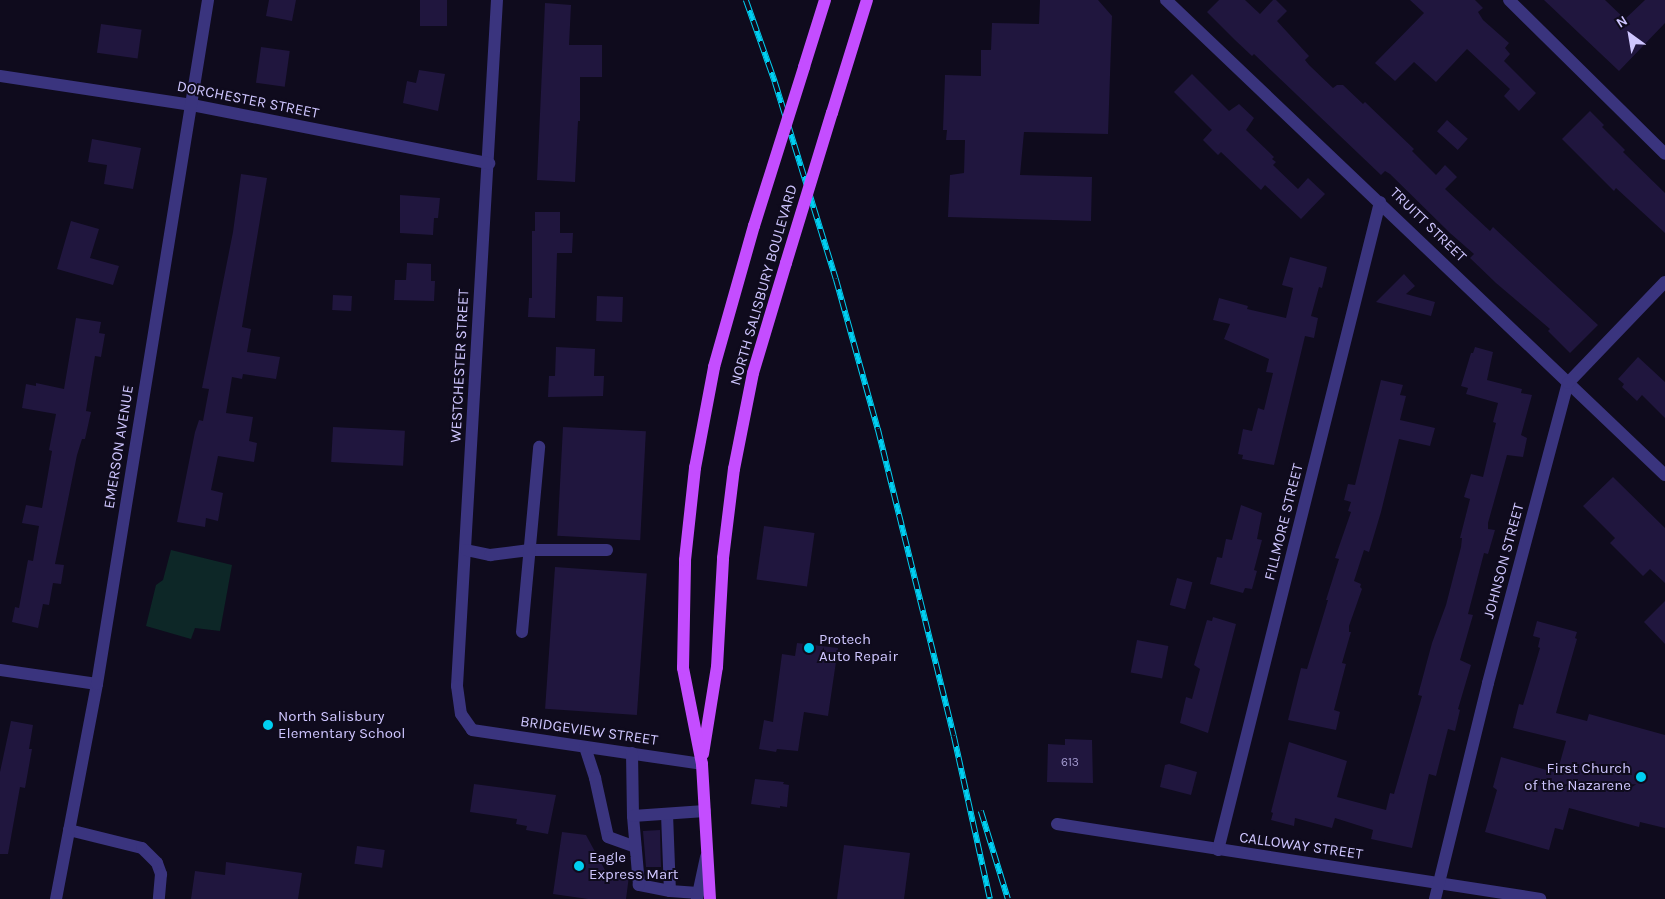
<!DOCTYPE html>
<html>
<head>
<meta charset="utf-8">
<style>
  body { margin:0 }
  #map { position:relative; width:1665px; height:899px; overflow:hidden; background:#0f0b1d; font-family:Karla,sans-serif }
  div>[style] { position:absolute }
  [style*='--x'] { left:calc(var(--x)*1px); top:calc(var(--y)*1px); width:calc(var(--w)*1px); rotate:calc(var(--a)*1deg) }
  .green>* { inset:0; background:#0d2727 }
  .building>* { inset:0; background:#20163e; transform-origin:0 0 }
  .minor>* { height:12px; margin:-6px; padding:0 6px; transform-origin:6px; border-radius:6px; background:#3a347e }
  .major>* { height:12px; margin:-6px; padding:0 6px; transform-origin:6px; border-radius:6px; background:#c44dff }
  .rail>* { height:5.5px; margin-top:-2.75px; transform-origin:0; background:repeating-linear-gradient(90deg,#0f0b1d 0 11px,#00cff1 0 22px); box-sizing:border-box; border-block:1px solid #00cff1 }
  .major-bridge>* { height:12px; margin:-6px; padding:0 6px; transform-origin:6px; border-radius:6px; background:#c44dff }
  .dots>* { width:14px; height:14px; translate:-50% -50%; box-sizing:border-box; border:2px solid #0f0b1d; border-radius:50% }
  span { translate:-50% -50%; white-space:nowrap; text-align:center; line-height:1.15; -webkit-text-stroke:4px #0f0b1d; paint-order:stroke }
  .number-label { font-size:12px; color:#a39acf }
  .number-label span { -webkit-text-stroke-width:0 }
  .street-label { font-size:15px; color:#cfc6ff }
  .poi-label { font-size:15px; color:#cfc6ff }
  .left { translate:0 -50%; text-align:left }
  .right { translate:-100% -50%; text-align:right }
  .north { position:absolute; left:1605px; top:10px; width:50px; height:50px; -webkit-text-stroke:4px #0f0b1d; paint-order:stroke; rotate:328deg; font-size:14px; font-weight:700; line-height:20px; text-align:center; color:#cfc6ff }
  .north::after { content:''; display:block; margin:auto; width:18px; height:22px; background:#cfc6ff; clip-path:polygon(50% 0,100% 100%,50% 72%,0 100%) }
</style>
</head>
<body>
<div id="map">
  <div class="green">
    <i style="clip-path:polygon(171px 550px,232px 565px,220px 631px,195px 628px,191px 639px,146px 626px,156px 585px,163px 580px)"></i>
  </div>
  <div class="building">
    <i style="clip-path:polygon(269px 0,296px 0,292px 21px,266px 16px)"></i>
    <i style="left:420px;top:0;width:27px;height:26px"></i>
    <i style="clip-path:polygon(1040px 0,1098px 0,1112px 16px,1108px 134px,1024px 132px,1020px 175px,1092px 177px,1091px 221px,948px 217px,950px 175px,964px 173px,965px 140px,946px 140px,947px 130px,943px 130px,945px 75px,981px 76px,981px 50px,991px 50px,992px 23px,1039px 24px)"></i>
    <i style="clip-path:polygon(1219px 0,1245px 0,1260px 14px,1273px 0,1276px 0,1287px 11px,1277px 21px,1309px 56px,1305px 60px,1309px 65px,1333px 88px,1337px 85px,1343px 85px,1363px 104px,1365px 102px,1414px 149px,1412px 151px,1436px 175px,1445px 165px,1457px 177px,1445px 189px,1490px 231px,1493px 227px,1598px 325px,1570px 353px,1548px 331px,1550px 329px,1496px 283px,1470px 258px,1474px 254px,1450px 233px,1390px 174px,1385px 171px,1381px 175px,1254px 54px,1252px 56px,1235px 40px,1207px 12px)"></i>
    <i style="clip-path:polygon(1410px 0,1475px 0,1483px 8px,1478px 12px,1483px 20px,1509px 43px,1505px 48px,1510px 54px,1504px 61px,1536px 93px,1519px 111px,1504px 96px,1510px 89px,1467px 49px,1436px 82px,1414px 62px,1395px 81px,1375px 63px,1424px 13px)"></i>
    <i style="clip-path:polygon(1544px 0,1605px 0,1625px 19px,1645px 0,1665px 0,1665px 23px,1619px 71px)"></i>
    <i style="clip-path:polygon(545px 3px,571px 5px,569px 45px,602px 45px,602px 77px,580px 77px,580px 121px,578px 121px,575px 182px,537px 180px)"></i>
    <i style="left:101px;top:24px;width:41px;height:29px;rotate:8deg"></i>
    <i style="left:261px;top:47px;width:29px;height:36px;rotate:8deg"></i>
    <i style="clip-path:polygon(419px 70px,445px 74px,438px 111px,403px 103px,407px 81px,416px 83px)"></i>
    <i style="clip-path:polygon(1192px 74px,1229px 111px,1239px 104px,1254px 118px,1246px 130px,1274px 157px,1272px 159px,1276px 162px,1273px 165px,1298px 189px,1308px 178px,1325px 194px,1301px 219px,1265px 185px,1261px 190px,1221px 152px,1218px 155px,1203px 140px,1212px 130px,1174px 92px)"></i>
    <i style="clip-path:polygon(1590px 111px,1604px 125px,1602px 127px,1625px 150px,1623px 152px,1665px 193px,1665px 233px,1616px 188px,1614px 191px,1562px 139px)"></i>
    <i style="left:1447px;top:120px;width:28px;height:15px;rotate:42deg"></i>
    <i style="clip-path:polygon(92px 139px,141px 148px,133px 189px,104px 184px,107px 165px,88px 162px)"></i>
    <i style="clip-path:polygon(241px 174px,267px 178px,242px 327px,251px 329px,247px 352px,280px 357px,276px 379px,243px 374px,242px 379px,232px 377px,226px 413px,253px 417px,249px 441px,257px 443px,254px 462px,218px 456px,211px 490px,223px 493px,218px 521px,206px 518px,205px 527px,177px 522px,195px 432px,199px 420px,203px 421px,209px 389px,202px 388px,233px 232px)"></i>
    <i style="clip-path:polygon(400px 195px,440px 198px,438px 218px,434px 218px,433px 235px,400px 233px)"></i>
    <i style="clip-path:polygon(535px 212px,560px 212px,560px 233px,573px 233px,572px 253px,557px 253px,555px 318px,528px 317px,529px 298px,532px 298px,532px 231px,535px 231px)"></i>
    <i style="clip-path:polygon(71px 221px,99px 229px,90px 258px,119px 266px,113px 285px,57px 269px)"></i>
    <i style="clip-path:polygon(1290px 257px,1327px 267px,1322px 288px,1319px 287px,1311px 316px,1318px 318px,1314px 338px,1305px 336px,1274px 465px,1242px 459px,1243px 455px,1238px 454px,1243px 429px,1252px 431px,1258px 408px,1264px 410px,1273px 373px,1266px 372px,1269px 359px,1224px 339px,1230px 324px,1213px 320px,1219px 298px,1248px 306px,1247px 309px,1286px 318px,1293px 288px,1282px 285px)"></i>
    <i style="clip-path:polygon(407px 263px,431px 264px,431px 281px,435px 281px,434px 301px,394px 300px,395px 280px,406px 280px)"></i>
    <i style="clip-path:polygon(1404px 274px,1415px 286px,1406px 294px,1435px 302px,1431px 316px,1376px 302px)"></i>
    <i style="left:333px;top:295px;width:19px;height:15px;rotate:3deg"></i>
    <i style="left:597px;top:296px;width:26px;height:25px;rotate:2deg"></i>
    <i style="clip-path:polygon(76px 318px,101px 322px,99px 333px,105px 334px,101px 357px,95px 356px,86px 411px,91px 412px,85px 439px,82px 439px,77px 455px,55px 564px,64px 565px,61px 584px,53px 583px,49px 605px,43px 604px,38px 628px,12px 622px,15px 607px,19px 608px,28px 560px,33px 561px,39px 526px,22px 523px,26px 505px,42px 508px,52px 451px,49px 450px,56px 414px,22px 408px,26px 384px,36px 386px,36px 383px,64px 389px)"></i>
    <i style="clip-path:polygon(556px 347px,595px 349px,594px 376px,604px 376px,603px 396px,548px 397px,549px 376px,555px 376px)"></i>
    <i style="clip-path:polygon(1475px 347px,1493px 352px,1487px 380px,1522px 389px,1521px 393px,1532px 395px,1521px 435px,1527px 438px,1523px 457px,1507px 455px,1488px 523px,1488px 529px,1495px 530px,1488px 554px,1484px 553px,1468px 614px,1473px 615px,1460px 660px,1471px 665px,1458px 709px,1460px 710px,1455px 731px,1448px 729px,1436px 776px,1429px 774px,1412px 848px,1371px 839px,1373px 830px,1335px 818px,1332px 828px,1295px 818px,1294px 826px,1271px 820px,1273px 813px,1271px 812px,1289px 742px,1347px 761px,1337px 797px,1386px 810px,1390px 793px,1394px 794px,1422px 696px,1418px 695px,1432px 643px,1446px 605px,1461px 547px,1462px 538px,1460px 538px,1470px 499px,1464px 497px,1471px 474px,1483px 477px,1496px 423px,1493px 422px,1498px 403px,1466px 394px,1468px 388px,1461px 386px,1471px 353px,1473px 353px)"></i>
    <i style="clip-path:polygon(1638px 357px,1665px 382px,1665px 418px,1642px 395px,1637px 401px,1622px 387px,1624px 384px,1618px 379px)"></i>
    <i style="clip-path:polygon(1381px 380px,1403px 385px,1400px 395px,1406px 396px,1400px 420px,1435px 428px,1430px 446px,1399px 439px,1381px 512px,1369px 552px,1364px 550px,1354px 581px,1361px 584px,1360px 587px,1362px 589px,1349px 626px,1349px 632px,1351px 632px,1342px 663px,1346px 664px,1334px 710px,1340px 712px,1336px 730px,1288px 720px,1301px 668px,1307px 669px,1328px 600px,1326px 600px,1339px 559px,1335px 558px,1351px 512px,1348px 511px,1351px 502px,1344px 500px,1348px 484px,1355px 485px)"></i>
    <i style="left:333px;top:427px;width:72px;height:35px;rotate:3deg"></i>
    <i style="left:563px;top:427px;width:83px;height:109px;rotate:3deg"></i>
    <i style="clip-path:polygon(1613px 477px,1665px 528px,1665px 583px,1650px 569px,1643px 576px,1610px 543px,1615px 538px,1583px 506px)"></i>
    <i style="clip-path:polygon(1241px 505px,1262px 513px,1257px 539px,1262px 540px,1254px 570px,1257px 571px,1252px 589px,1245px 588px,1243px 593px,1210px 584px,1217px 557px,1222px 558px,1226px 539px,1232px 540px)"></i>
    <i style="left:764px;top:526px;width:51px;height:54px;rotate:8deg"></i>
    <i style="left:555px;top:567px;width:92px;height:142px;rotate:4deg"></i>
    <i style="left:1177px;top:578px;width:16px;height:28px;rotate:15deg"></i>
    <i style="clip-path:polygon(1665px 601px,1665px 644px,1644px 622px)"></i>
    <i style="clip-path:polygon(1213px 617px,1236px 624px,1208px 733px,1180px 723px,1186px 697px,1192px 699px,1200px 669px,1194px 665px,1207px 620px,1212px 621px)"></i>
    <i style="clip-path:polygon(1537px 621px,1577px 632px,1575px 638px,1577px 639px,1556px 713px,1587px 721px,1589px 714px,1665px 735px,1665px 828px,1640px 822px,1639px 827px,1569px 808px,1563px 830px,1555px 828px,1549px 850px,1485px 832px,1497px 790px,1493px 787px,1501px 757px,1557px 773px,1566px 741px,1513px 728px,1519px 704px,1523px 705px,1540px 648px,1538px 647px,1540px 638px,1533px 636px)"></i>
    <i style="left:1137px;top:640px;width:32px;height:33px;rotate:11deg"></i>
    <i style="clip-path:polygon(797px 643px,838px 648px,828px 716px,804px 712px,798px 751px,777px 749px,776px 752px,759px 749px,764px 720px,773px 722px,782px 654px,795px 656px)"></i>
    <i style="clip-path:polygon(11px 721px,33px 725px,29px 749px,32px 749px,25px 788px,20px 787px,8px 854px,0 854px,0 772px)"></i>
    <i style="clip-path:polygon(1065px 739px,1092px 740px,1093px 783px,1047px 782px,1048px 744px,1065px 745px)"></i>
    <i style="clip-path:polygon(1169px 764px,1197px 772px,1191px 795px,1160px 787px,1165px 765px)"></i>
    <i style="clip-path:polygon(755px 779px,784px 782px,783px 784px,789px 785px,787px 807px,780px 806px,780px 808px,751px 804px)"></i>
    <i style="clip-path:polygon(474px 784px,556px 795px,548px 834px,526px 830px,527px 826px,516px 824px,517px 819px,470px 812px)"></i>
    <i style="clip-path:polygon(660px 830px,661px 867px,646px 867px,643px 831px)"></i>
    <i style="clip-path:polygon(562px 832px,586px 835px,606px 872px,629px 876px,626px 899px,588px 899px,553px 894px)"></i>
    <i style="clip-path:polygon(844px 845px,910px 853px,904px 899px,837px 899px)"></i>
    <i style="left:357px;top:846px;width:28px;height:18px;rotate:8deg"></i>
    <i style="clip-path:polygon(226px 862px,302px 873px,298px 899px,191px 899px,195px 871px,225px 875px)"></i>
  </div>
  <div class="minor">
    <i style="--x:497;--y:0;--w:687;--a:93.34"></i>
    <i style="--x:457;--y:686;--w:28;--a:82"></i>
    <i style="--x:461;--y:714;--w:19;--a:55"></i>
    <i style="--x:472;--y:730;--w:232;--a:8.4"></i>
    <i style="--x:1166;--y:0;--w:689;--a:43.59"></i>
    <i style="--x:1509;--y:0;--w:219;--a:44.6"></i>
    <i style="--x:0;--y:76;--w:194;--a:8.6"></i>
    <i style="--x:192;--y:105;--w:303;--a:11.1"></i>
    <i style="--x:466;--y:550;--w:25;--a:12"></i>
    <i style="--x:490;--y:555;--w:40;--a:-7.1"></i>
    <i style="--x:530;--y:550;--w:77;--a:0"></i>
    <i style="--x:522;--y:632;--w:186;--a:-84.7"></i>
    <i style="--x:0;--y:670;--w:98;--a:8.2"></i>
    <i style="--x:585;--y:747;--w:33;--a:72"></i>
    <i style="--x:595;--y:778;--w:60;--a:77.6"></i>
    <i style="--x:608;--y:837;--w:29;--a:20"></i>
    <i style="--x:632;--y:753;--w:63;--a:89.1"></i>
    <i style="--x:667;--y:814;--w:77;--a:87.8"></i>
    <i style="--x:1057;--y:824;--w:489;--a:8.8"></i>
    <i style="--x:69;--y:830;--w:75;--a:13.9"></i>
    <i style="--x:142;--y:848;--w:21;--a:45"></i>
    <i style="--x:157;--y:863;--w:12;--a:70"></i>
    <i style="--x:161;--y:874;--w:25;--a:95"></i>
    <i style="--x:1218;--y:850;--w:668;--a:-75.96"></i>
    <i style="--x:698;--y:893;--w:28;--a:-176"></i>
    <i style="--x:670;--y:891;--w:32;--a:-169"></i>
    <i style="--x:639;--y:885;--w:69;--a:-95"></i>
    <i style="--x:633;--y:816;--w:72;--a:-4"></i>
    <i style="--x:56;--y:899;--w:219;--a:-79.2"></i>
    <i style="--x:97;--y:684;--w:693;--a:-80.78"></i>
    <i style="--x:697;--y:899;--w:43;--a:-77.9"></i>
    <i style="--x:1435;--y:899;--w:222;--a:-76.2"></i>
    <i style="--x:1488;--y:683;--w:310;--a:-75.1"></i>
    <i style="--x:1568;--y:383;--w:140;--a:-46.2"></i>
  </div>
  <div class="major">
    <i style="--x:804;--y:67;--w:70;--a:-72.6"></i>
    <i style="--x:832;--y:113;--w:118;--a:-72.8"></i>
    <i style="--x:703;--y:754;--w:88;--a:-80.9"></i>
    <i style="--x:717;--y:667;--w:109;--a:-86.8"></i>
    <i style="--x:723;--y:558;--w:90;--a:-83"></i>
    <i style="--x:734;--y:469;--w:98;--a:-78.8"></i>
    <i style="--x:753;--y:373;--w:115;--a:-73.3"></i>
    <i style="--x:710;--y:899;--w:135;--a:-93.4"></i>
    <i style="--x:702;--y:764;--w:98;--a:-101.2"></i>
    <i style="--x:683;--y:668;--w:108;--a:-88.9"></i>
    <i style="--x:685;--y:560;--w:93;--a:-83.8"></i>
    <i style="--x:695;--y:468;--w:103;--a:-79.3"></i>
    <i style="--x:714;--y:367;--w:147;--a:-74.2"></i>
  </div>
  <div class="rail">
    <i style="--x:746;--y:0;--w:87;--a:70.5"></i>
    <i style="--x:775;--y:82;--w:206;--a:72.8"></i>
    <i style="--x:836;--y:279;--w:156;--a:74.4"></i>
    <i style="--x:878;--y:429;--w:316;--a:76.1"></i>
    <i style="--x:954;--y:736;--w:167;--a:77.5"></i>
    <i style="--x:981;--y:811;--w:92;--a:72.9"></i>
  </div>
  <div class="major-bridge">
    <i style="--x:754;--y:226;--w:167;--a:-72.5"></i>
    <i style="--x:786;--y:263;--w:157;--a:-73"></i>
  </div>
  <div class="dots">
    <i style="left:809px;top:648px;background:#00cff1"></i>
    <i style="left:268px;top:725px;background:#00cff1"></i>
    <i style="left:1641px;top:777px;background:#00cff1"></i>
    <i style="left:579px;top:866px;background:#00cff1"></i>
  </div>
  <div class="number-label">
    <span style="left:1070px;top:763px">613</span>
  </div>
  <div class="street-label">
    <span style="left:248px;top:100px;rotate:11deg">DORCHESTER STREET</span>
    <span style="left:1428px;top:225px;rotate:44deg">TRUITT STREET</span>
    <span style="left:764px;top:285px;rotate:-74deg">NORTH SALISBURY BOULEVARD</span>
    <span style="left:460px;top:366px;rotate:-87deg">WESTCHESTER STREET</span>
    <span style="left:119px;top:447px;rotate:-81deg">EMERSON AVENUE</span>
    <span style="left:1284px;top:522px;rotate:-76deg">FILLMORE STREET</span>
    <span style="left:1504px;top:561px;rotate:-75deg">JOHNSON STREET</span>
    <span style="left:589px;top:731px;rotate:8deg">BRIDGEVIEW STREET</span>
    <span style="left:1301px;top:846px;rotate:8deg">CALLOWAY STREET</span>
  </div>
  <div class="poi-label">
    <span class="left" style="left:819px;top:648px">Protech<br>Auto Repair</span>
    <span class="left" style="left:278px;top:725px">North Salisbury<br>Elementary School</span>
    <span class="right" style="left:1631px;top:777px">First Church<br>of the Nazarene</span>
    <span class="left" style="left:589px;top:866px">Eagle<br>Express Mart</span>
  </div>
  <div class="north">N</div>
</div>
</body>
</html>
